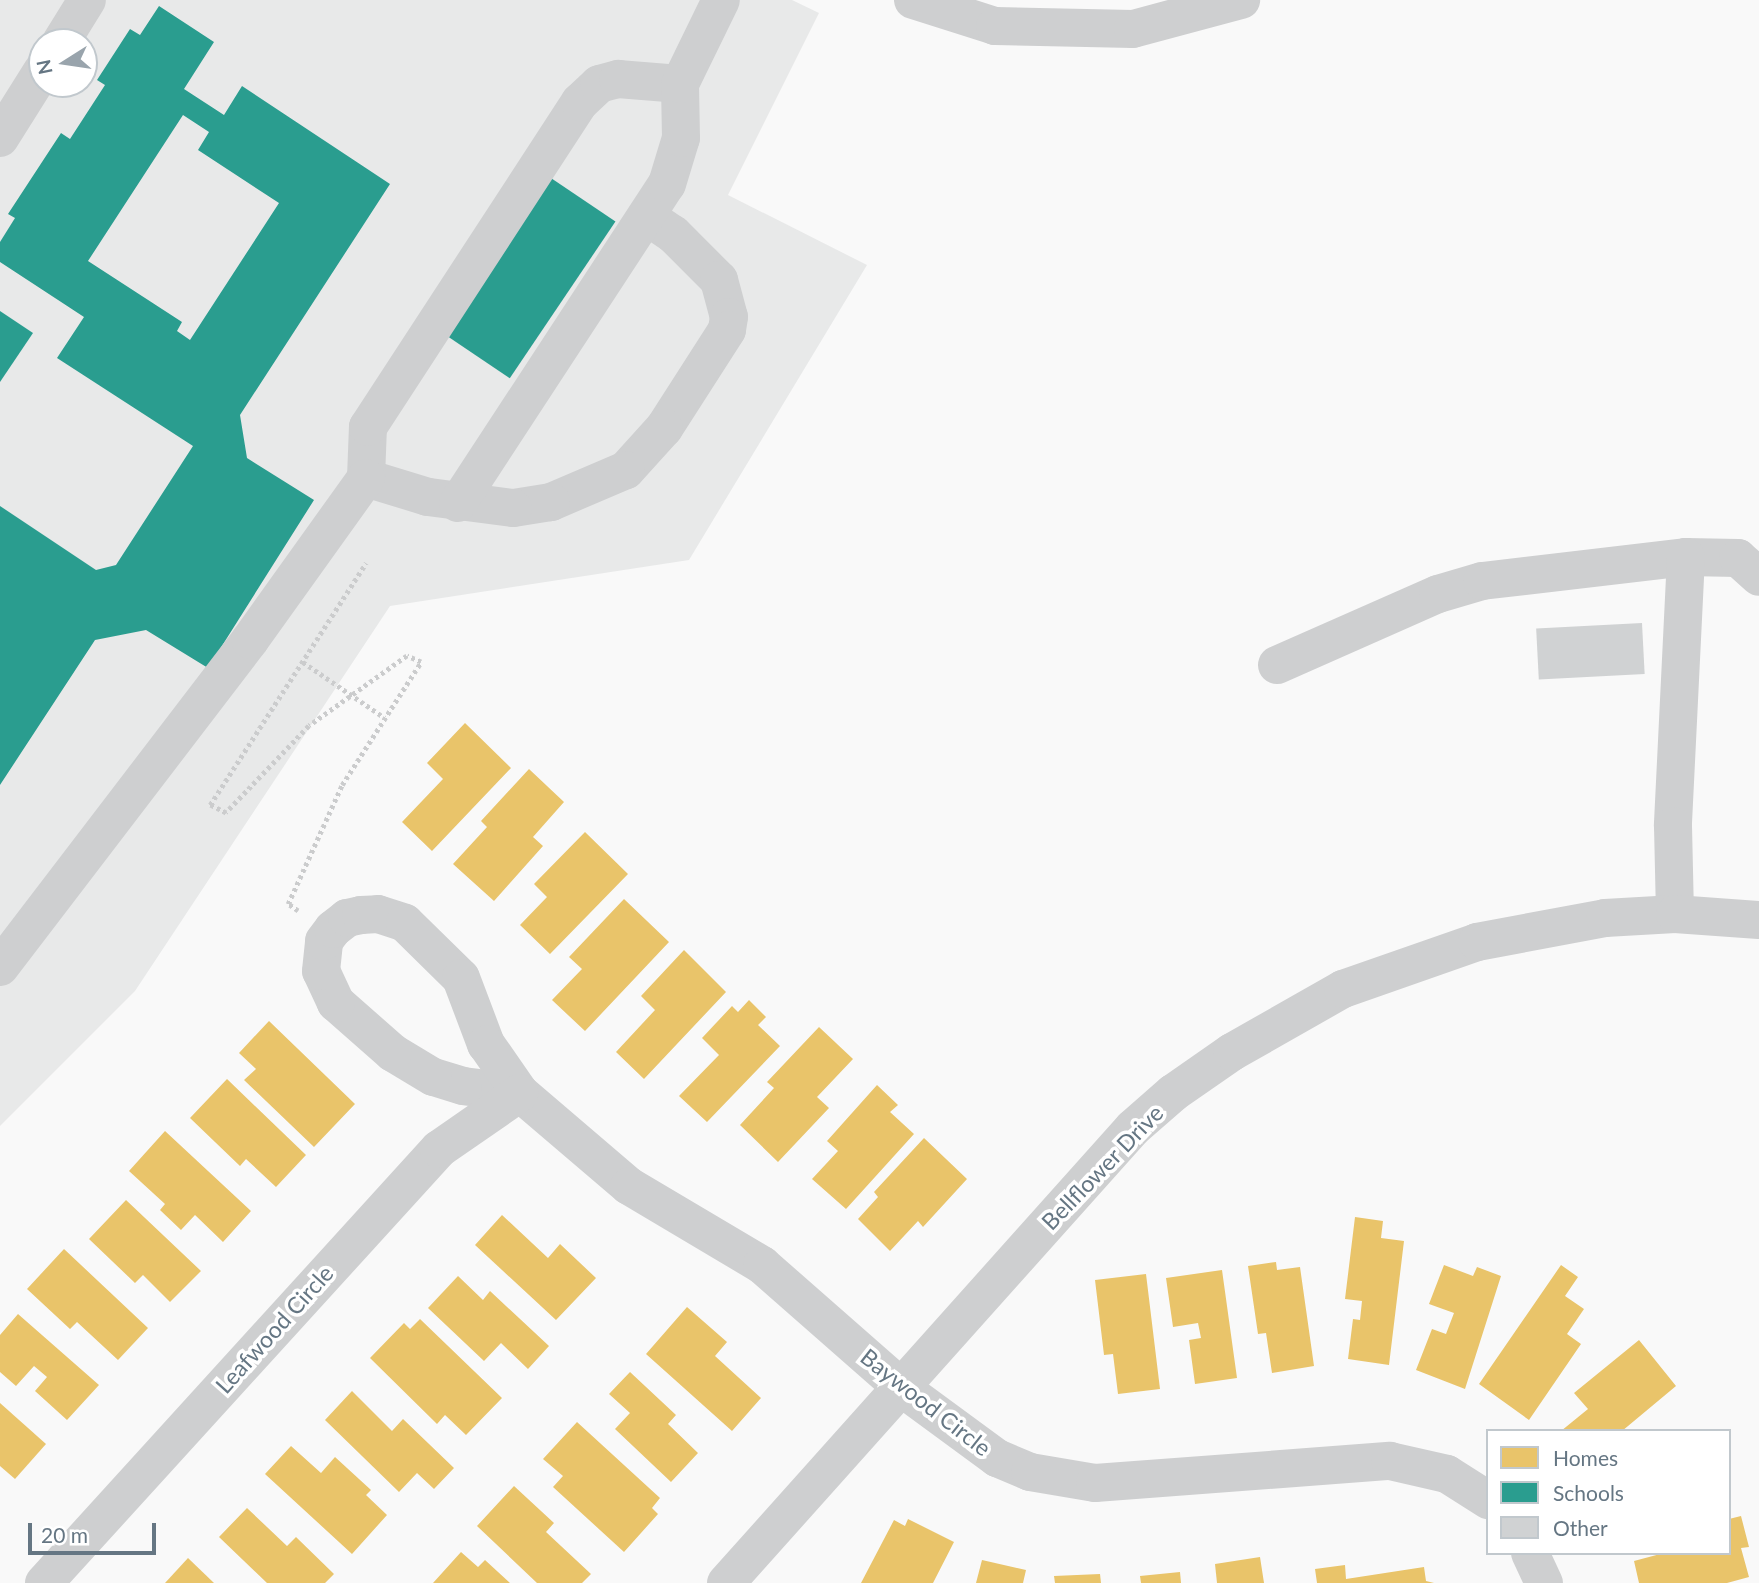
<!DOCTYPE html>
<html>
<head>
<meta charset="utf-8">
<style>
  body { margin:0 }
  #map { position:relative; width:1759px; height:1583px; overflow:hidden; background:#f9f9f9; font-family:Lato,sans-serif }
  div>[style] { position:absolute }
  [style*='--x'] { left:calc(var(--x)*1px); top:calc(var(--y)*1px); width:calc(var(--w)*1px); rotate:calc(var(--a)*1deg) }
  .built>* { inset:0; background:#e8e9e9 }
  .homes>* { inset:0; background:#e9c46a }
  .schools>* { inset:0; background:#2a9d8f; transform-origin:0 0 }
  .building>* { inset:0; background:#d0d2d3; transform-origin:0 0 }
  .path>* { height:4.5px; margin-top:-2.25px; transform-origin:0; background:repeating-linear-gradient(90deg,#cbcccd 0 3.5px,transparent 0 7px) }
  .minor>* { height:38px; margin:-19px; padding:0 19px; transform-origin:19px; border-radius:19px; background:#cecfd0 }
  span { translate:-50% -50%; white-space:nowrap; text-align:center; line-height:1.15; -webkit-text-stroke:7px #fff; paint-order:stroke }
  .street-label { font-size:23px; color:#657683 }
  .legend { position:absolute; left:1486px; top:1429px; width:245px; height:126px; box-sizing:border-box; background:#fff; border:2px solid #c1c8cd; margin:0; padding:9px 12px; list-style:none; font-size:21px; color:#657683 }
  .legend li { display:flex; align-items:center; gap:14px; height:35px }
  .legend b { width:35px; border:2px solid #c1c8cd }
  .north { position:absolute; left:28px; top:28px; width:70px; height:70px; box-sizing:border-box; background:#fff; border:2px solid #c1c8cd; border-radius:50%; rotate:258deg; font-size:19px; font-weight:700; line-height:28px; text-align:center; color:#657683 }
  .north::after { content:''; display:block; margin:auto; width:24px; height:32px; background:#99a4ac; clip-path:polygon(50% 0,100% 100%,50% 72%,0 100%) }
  .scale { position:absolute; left:28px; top:1523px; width:128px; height:32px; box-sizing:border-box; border:4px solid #657683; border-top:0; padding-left:9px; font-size:21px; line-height:24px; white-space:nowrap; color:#657683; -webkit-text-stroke:5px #fff; paint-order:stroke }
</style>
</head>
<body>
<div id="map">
  <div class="built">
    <i style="clip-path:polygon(evenodd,0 0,792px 0,819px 13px,728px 195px,867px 265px,689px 560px,390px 606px,135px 991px,0 1126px,0 0,42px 42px,84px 42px,84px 84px,42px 84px,42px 42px)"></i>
  </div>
  <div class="homes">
    <i style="clip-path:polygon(465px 723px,511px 768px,432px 851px,402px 822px,443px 779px,427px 763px)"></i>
    <i style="clip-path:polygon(529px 769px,564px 802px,533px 837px,543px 846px,494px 901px,453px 864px,487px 827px,481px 821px)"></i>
    <i style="clip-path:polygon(585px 832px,628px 874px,550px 954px,520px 925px,547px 897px,534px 884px)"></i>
    <i style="clip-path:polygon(624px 899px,669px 942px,585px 1031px,552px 1000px,582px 969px,569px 957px)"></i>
    <i style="clip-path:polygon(684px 950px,726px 992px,644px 1079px,616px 1052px,655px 1010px,641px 996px)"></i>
    <i style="clip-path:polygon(749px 1000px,766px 1017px,758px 1025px,780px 1046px,707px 1122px,679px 1096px,719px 1055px,702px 1038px,732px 1006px,738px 1012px)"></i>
    <i style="clip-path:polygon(269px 1021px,355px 1104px,314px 1147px,244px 1080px,256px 1069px,239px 1053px)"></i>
    <i style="clip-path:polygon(819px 1027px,853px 1059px,817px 1097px,829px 1108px,778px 1162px,740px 1125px,774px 1088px,767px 1082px)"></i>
    <i style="clip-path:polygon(227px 1079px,306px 1155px,276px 1187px,246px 1159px,240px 1166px,190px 1118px)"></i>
    <i style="clip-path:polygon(877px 1085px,898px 1105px,890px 1112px,914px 1134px,846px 1209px,812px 1179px,838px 1151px,827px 1141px)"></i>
    <i style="clip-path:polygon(165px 1131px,251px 1211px,223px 1242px,195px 1215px,181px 1230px,160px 1210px,165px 1204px,129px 1171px)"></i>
    <i style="clip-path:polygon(924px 1138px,967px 1179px,923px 1227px,918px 1221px,890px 1251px,858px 1219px,878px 1197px,874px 1192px)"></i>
    <i style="clip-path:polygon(126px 1200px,201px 1271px,170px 1302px,143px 1275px,135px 1283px,89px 1239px)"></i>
    <i style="clip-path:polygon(502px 1215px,548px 1258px,560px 1244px,596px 1278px,556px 1320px,475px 1245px)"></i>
    <i style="clip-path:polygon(1355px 1217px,1383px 1221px,1381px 1238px,1404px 1241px,1389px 1365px,1348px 1359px,1353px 1319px,1360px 1320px,1362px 1301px,1345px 1299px)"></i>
    <i style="clip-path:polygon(64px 1249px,148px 1328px,118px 1360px,77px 1322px,70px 1329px,27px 1289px)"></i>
    <i style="clip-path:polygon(1276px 1262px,1277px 1270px,1300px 1267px,1314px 1366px,1272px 1373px,1266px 1333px,1258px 1334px,1248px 1266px)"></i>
    <i style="clip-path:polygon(1444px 1265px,1473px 1276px,1477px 1267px,1501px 1276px,1465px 1389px,1416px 1370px,1432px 1329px,1446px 1334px,1454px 1313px,1429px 1304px)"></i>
    <i style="clip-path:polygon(1561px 1265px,1578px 1277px,1565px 1296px,1584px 1309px,1567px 1334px,1581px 1344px,1529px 1420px,1479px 1384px)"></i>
    <i style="clip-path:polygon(1222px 1270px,1237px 1378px,1195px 1384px,1189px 1340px,1201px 1338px,1198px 1323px,1173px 1327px,1166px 1278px)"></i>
    <i style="clip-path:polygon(1146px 1274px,1160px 1389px,1118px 1394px,1113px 1354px,1104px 1355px,1095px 1280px)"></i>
    <i style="clip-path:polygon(458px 1276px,483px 1300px,490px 1291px,549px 1346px,528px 1369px,501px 1343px,484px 1361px,428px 1308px)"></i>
    <i style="clip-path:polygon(687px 1307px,727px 1342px,715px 1356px,761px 1398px,732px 1431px,646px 1354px)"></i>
    <i style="clip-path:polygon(18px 1314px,99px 1385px,67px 1420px,35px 1391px,47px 1377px,34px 1366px,16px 1386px,0 1372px,0 1335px)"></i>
    <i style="clip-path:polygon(420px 1319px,502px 1398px,466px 1435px,445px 1415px,437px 1424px,370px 1358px,404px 1323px,410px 1329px)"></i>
    <i style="clip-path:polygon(1639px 1340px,1676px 1386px,1622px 1431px,1561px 1431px,1588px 1409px,1574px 1393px)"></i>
    <i style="clip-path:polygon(630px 1372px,676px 1415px,668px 1424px,698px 1453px,671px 1482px,615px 1429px,630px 1413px,609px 1394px)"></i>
    <i style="clip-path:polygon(352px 1391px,392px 1431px,403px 1419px,454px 1468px,434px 1489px,417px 1473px,399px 1492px,325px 1420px)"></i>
    <i style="clip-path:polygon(0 1403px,46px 1444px,15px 1479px,0 1466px)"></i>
    <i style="clip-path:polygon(577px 1422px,660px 1498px,652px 1508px,658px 1514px,624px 1552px,553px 1487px,563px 1476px,543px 1459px)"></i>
    <i style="clip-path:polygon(291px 1446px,321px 1473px,335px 1457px,371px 1490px,366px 1495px,387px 1515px,352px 1554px,265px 1474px)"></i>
    <i style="clip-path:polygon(514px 1486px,554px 1523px,546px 1532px,591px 1574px,582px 1583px,537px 1583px,477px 1526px)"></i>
    <i style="clip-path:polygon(247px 1508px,287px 1546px,296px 1537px,334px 1574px,325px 1583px,267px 1583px,219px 1537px)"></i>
    <i style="clip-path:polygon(1741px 1516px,1749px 1547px,1741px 1548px,1749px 1577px,1727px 1583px,1639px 1583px,1634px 1561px,1664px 1553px,1729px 1553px,1729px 1519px)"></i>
    <i style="clip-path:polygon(908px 1519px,954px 1542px,933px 1583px,861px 1583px,894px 1520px,905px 1526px)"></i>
    <i style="clip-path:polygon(461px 1552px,478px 1567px,485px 1560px,510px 1583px,433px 1583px)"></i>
    <i style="clip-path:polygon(1260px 1557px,1264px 1583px,1217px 1583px,1215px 1564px)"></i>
    <i style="clip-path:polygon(188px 1558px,214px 1583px,165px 1583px)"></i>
    <i style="clip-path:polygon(982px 1560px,1026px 1570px,1023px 1583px,976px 1583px)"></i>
    <i style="clip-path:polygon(1345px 1565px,1346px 1579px,1424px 1567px,1426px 1581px,1434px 1583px,1317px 1583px,1315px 1569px)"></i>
    <i style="clip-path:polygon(1180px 1572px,1181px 1583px,1141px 1583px,1140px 1576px)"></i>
    <i style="clip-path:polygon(1100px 1574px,1101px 1583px,1055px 1583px,1054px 1576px)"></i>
  </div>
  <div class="schools">
    <i style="clip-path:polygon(evenodd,159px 6px,214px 42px,184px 89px,224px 115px,242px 86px,390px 184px,240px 415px,247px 458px,314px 500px,208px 668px,146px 630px,95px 640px,0 785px,0 506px,96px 570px,116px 565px,193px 446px,57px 358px,84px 317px,0 262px,0 242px,15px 218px,8px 214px,61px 133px,70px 139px,105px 85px,97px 80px,130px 29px,140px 35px,159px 6px,183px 115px,209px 132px,198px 150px,279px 203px,190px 340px,177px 331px,182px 322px,88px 261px,183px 115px)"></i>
    <i style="left:545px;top:174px;width:85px;height:189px;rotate:34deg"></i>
    <i style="clip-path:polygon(0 311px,33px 333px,0 382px)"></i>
  </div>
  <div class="building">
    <i style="left:1642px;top:623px;width:51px;height:106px;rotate:87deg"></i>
  </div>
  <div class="path">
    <i style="--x:303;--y:662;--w:99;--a:34.3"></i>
    <i style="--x:298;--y:911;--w:12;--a:-145"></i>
    <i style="--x:288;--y:904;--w:131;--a:-65.6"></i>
    <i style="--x:342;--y:785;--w:146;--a:-57.3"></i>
    <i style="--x:421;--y:662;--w:15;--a:-157"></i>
    <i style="--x:407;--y:656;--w:120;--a:144.5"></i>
    <i style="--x:309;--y:726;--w:120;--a:133.7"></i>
    <i style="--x:226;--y:813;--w:18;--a:-153"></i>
    <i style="--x:210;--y:805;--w:288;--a:-57.2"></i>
  </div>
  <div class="minor">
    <i style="--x:913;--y:0;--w:86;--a:17.6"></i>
    <i style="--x:995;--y:26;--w:138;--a:1.2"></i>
    <i style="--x:1133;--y:29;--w:112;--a:-15"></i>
    <i style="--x:61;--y:42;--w:49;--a:-58.2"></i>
    <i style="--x:0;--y:138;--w:79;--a:-57.9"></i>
    <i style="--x:649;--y:218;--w:29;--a:34"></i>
    <i style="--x:673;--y:234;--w:65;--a:45"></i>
    <i style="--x:719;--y:280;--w:38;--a:75"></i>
    <i style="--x:729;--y:317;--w:13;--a:99"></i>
    <i style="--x:727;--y:330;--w:117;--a:122.7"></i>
    <i style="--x:664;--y:428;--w:57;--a:132.1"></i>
    <i style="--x:626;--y:470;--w:82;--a:156.9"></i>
    <i style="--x:551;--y:502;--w:38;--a:171"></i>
    <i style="--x:513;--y:508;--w:86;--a:-172.6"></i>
    <i style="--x:428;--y:497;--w:65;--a:-163"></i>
    <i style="--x:366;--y:478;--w:51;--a:-87.8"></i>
    <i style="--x:368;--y:427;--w:388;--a:-56.9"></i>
    <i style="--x:580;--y:102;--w:26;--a:-43"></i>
    <i style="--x:599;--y:84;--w:20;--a:-15"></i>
    <i style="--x:618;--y:79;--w:62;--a:4.6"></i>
    <i style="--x:458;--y:503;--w:381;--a:-56.8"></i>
    <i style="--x:667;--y:184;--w:48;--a:-73.1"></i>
    <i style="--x:681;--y:138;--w:54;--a:-91.1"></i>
    <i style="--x:680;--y:84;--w:93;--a:-64"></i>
    <i style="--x:1686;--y:557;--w:52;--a:1.1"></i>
    <i style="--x:1738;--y:558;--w:28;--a:42"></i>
    <i style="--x:1277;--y:665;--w:176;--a:-23.8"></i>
    <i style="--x:1438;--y:594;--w:46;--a:-16.5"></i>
    <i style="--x:1482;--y:581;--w:205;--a:-6.7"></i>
    <i style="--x:1686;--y:557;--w:269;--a:92.8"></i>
    <i style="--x:1673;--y:826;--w:88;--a:88.7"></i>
    <i style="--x:0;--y:967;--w:412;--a:-52.6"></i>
    <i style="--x:250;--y:640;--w:199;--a:-54.4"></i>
    <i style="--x:520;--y:1093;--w:57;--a:-173"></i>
    <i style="--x:463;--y:1086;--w:31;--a:-163"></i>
    <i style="--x:433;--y:1077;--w:47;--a:-149"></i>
    <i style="--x:393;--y:1053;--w:76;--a:-138.7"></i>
    <i style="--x:336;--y:1003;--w:35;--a:-115"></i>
    <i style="--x:321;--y:971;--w:30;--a:-84"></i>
    <i style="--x:324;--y:941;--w:15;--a:-53"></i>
    <i style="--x:333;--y:929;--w:18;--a:-38"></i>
    <i style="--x:347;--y:918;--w:14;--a:-12"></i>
    <i style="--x:361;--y:915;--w:17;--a:-3"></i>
    <i style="--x:378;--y:914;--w:28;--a:18"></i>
    <i style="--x:405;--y:923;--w:78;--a:44.5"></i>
    <i style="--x:461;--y:978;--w:71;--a:69.3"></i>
    <i style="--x:486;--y:1044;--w:60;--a:55.2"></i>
    <i style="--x:520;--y:1093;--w:143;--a:40.5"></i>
    <i style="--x:629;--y:1186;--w:155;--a:30.7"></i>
    <i style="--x:762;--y:1265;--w:188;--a:41.3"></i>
    <i style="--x:903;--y:1389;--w:117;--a:36.3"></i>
    <i style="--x:997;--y:1458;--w:36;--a:23"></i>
    <i style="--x:1030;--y:1472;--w:66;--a:9.6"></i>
    <i style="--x:1095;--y:1483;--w:296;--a:-4.3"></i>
    <i style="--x:1390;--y:1461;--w:58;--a:12.8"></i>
    <i style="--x:1447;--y:1474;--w:49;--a:32.4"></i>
    <i style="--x:1530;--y:1553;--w:33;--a:65"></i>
    <i style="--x:44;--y:1583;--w:587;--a:-47.69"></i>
    <i style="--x:439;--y:1149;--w:98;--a:-34.7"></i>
    <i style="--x:726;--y:1583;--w:610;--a:-48.19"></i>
    <i style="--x:1133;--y:1128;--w:53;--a:-41.2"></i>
    <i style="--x:1173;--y:1093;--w:72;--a:-34.8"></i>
    <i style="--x:1232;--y:1052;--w:128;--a:-29.6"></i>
    <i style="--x:1343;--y:989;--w:142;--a:-19.3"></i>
    <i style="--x:1477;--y:942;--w:130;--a:-10.6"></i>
    <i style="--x:1605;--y:918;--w:70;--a:-3.3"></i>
    <i style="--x:1675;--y:914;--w:84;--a:4.1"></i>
  </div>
  <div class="street-label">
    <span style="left:1102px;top:1167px;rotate:-46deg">Bellflower Drive</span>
    <span style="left:274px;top:1329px;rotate:-48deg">Leafwood Circle</span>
    <span style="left:926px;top:1402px;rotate:38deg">Baywood Circle</span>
  </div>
  <ul class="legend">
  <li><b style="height:19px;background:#e9c46a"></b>Homes</li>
  <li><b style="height:19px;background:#2a9d8f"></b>Schools</li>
  <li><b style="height:19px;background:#d0d2d3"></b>Other</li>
  </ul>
  <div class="north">N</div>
  <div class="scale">20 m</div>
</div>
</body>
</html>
